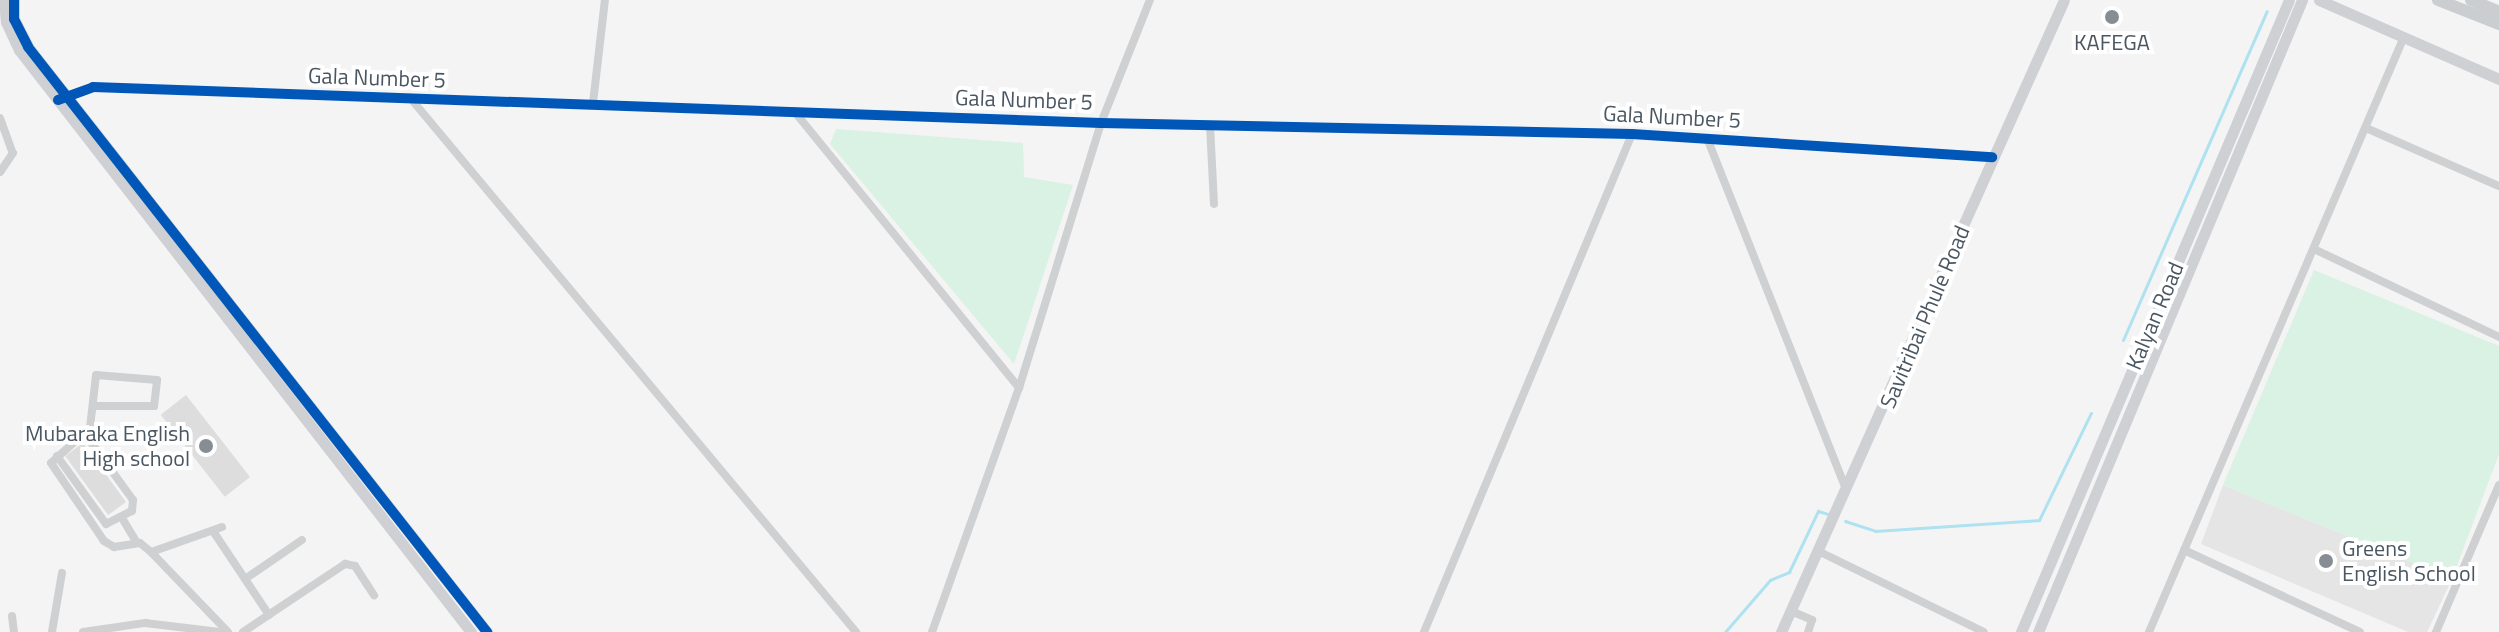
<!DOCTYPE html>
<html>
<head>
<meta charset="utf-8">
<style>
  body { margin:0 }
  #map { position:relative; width:2499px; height:632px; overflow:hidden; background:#f4f4f4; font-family:"Titillium Web",sans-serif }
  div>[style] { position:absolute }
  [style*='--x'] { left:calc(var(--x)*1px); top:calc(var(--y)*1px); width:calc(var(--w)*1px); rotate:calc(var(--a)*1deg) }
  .education>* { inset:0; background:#e6e5e6 }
  .green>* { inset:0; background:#d9f2e3 }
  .stream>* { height:3px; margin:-1.5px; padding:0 1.5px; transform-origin:1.5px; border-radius:1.5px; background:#aee2f0 }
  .building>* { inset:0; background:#ddddde; transform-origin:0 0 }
  .street>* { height:8px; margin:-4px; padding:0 4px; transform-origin:4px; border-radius:4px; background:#ced0d2 }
  .secondary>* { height:11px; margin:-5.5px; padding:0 5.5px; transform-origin:5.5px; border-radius:5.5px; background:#ced0d4 }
  .primary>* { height:12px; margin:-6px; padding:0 6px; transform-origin:6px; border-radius:6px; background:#caced1 }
  .cycleway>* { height:10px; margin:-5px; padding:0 5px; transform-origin:5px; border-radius:5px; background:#0057b8 }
  .dots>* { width:22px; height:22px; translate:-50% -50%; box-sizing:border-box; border:4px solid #fff; border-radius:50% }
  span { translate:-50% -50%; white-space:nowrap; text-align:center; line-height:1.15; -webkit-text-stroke:8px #fff; paint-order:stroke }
  .poi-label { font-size:22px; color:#4a5661 }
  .right { translate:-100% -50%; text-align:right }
  .left { translate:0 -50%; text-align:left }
  .street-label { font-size:22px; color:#4a5661 }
</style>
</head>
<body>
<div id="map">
  <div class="education">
    <i style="clip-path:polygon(2223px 485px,2452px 579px,2427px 632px,2408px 632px,2201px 544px)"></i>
  </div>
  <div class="green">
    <i style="clip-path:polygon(836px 129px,1023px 143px,1024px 177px,1073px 185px,1014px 364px,830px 144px)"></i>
    <i style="clip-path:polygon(2314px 270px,2499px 346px,2499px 454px,2452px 579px,2223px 485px)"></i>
  </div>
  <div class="stream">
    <i style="--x:2123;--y:340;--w:359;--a:-66.4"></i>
    <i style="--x:1845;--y:521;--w:32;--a:18"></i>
    <i style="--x:1875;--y:531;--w:164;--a:-3.8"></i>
    <i style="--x:2039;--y:520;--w:119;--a:-64.1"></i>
    <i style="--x:1725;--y:632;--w:69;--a:-49.1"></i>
    <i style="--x:1770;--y:580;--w:21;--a:-23"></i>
    <i style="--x:1789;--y:572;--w:68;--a:-64.6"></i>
    <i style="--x:1818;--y:511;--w:10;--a:17"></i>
  </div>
  <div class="building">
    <i style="left:186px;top:395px;width:104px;height:32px;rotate:52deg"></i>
    <i style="left:83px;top:443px;width:73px;height:22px;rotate:54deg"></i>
  </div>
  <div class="street">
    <i style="--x:62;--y:98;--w:33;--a:-20"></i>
    <i style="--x:93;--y:87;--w:1009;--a:2.05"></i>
    <i style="--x:1101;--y:123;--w:531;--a:1.19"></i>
    <i style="--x:1632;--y:134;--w:361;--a:3.7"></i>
    <i style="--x:412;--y:100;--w:693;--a:50.15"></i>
    <i style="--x:593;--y:103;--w:104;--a:-83.4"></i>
    <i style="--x:794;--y:111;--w:357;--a:50.9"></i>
    <i style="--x:0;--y:118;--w:37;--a:70"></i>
    <i style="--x:13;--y:153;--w:23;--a:124"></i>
    <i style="--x:1210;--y:125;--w:79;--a:87.1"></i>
    <i style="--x:2366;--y:128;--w:145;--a:23.6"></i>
    <i style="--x:1707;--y:138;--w:378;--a:68.4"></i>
    <i style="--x:2314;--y:249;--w:205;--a:25.4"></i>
    <i style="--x:95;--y:406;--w:59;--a:0"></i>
    <i style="--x:154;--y:406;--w:26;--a:-83"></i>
    <i style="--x:157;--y:380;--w:61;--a:-175.3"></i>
    <i style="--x:96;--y:375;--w:53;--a:96.5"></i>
    <i style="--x:90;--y:428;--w:52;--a:138.1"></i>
    <i style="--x:51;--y:463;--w:94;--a:55.8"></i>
    <i style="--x:104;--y:541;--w:12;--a:31"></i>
    <i style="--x:114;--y:547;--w:26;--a:-9"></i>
    <i style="--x:140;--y:543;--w:14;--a:39"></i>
    <i style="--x:57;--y:456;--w:84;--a:54.2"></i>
    <i style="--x:106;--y:524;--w:29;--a:-27"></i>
    <i style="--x:132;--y:511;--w:11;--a:-85"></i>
    <i style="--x:133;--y:500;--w:82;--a:-126"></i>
    <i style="--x:122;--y:518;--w:29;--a:59"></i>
    <i style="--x:222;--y:527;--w:75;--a:160.6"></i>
    <i style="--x:151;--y:552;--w:111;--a:46.1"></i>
    <i style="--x:213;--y:531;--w:101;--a:56.3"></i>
    <i style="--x:2184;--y:550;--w:194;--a:25"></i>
    <i style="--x:1820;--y:552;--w:182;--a:26"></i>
    <i style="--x:245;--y:579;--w:69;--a:-34.4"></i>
    <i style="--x:1791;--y:611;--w:23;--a:23"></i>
    <i style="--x:1812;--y:620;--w:13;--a:108"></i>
    <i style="--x:12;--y:616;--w:16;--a:83"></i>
    <i style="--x:52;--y:632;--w:60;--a:-80.4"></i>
    <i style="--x:83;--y:632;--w:63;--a:-8.3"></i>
    <i style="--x:145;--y:623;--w:75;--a:6.9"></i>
    <i style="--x:243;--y:632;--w:123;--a:-33.7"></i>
    <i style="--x:345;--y:564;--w:10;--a:11"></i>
    <i style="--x:355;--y:566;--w:35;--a:57"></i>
    <i style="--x:932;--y:632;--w:259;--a:-70.4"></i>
    <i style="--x:1019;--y:388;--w:277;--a:-72.8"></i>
    <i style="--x:1101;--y:123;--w:132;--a:-68.3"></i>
    <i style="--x:1424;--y:632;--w:540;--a:-67.33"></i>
    <i style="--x:2149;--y:632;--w:645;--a:-66.81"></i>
    <i style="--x:2436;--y:632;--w:160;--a:-66.8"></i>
  </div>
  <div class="secondary">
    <i style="--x:4;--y:0;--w:22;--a:85"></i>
    <i style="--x:6;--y:22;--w:31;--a:65"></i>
    <i style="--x:19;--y:50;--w:737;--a:52.17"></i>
    <i style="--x:14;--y:0;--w:19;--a:90"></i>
    <i style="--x:14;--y:19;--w:31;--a:63"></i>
    <i style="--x:28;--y:47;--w:744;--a:51.88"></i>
    <i style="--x:2319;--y:0;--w:197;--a:23.7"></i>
    <i style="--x:1781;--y:632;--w:692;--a:-65.88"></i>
    <i style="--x:2021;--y:632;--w:686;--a:-67.02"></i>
    <i style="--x:2038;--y:632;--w:685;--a:-67.33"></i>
  </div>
  <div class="primary">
    <i style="--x:2438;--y:0;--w:66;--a:21.5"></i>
    <i style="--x:2471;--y:0;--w:30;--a:23"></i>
  </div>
  <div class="cycleway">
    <i style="--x:14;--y:0;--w:19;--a:90"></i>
    <i style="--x:14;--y:19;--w:31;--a:63"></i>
    <i style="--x:28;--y:47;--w:744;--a:51.88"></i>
    <i style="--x:58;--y:100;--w:37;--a:-20"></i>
    <i style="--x:93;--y:87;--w:1009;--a:2.05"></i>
    <i style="--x:1101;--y:123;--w:531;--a:1.19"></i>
    <i style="--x:1632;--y:134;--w:361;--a:3.7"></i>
  </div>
  <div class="dots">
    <i style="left:2112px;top:17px;background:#868d94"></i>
    <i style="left:206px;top:446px;background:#868d94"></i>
    <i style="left:2326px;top:561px;background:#868d94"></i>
  </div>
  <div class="poi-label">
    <span style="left:2112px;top:43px">KAFEGA</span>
    <span class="right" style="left:190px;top:446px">Mubaraka English<br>High school</span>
    <span class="left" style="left:2342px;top:561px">Greens<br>English School</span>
  </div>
  <div class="street-label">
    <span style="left:377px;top:78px;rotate:2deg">Gala Number 5</span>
    <span style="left:1024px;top:100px;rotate:2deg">Gala Number 5</span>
    <span style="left:1672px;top:117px;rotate:3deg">Gala Number 5</span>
    <span style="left:2155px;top:316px;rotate:-67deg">Kalyan Road</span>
    <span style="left:1925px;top:317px;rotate:-67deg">Savitribai Phule Road</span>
  </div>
</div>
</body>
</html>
